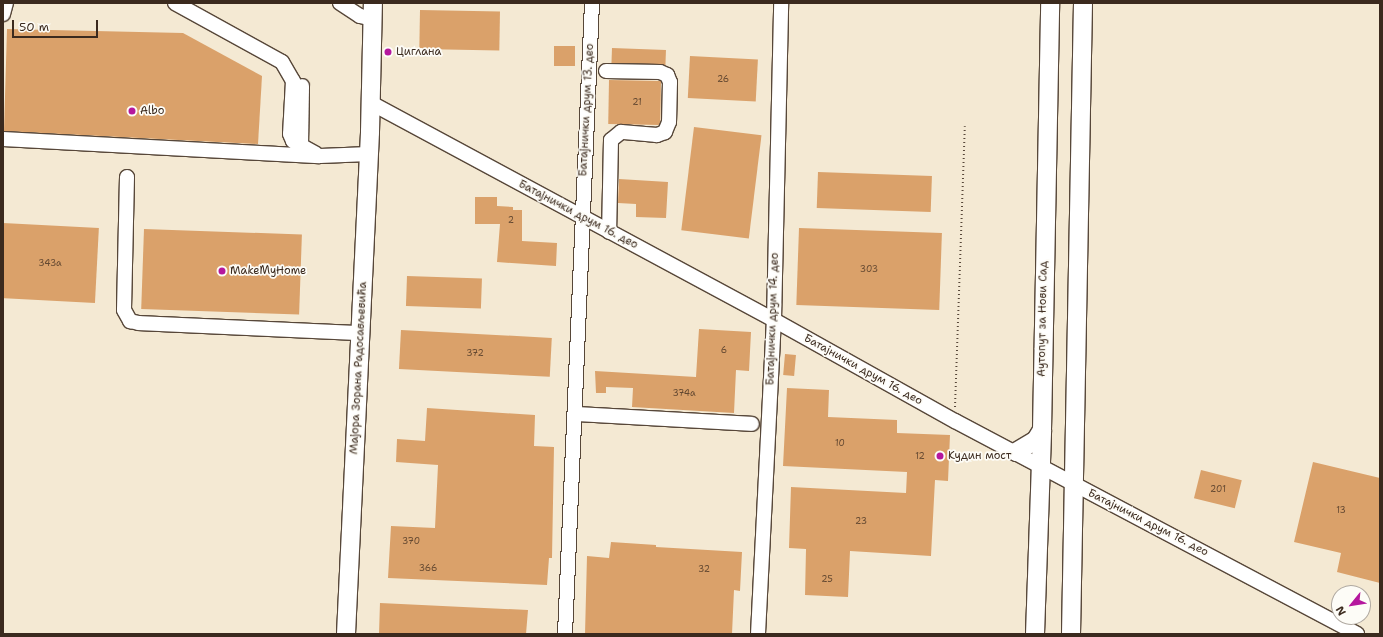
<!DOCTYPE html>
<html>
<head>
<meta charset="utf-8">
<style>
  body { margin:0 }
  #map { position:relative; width:1383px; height:637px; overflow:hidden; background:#f4e9d3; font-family:"Shantell Sans",sans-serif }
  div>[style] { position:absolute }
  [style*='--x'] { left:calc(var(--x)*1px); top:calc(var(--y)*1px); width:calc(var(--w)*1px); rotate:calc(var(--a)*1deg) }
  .building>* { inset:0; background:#daa16a; transform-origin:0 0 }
  .path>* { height:2px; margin-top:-1px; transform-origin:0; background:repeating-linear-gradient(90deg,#574739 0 1px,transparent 0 4px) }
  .roads { filter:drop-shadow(1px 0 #574739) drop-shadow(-1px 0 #574739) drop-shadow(0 1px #574739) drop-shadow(0 -1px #574739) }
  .minor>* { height:14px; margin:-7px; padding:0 7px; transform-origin:7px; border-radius:7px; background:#fff }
  .major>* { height:18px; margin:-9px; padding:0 9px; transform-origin:9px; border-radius:9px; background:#fff }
  .dots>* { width:11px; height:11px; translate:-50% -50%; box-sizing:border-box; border:2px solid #fdfcf7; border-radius:50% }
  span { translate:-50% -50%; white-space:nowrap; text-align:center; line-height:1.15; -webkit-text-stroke:3.5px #fdfcf7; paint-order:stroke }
  .number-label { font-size:9px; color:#634831 }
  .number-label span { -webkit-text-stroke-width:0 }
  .poi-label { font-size:11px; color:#3b2a1e }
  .left { translate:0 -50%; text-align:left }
  .street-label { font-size:11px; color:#3b2a1e }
  .frame { position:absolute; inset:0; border:4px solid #3b2a1e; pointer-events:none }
  .north { position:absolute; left:1331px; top:585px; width:40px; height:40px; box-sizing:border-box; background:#fdfcf7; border:1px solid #afa8a0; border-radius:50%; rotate:240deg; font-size:11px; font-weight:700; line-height:16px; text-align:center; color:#3b2a1e }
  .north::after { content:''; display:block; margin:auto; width:14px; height:18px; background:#b5179e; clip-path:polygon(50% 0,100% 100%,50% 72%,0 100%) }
  .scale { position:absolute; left:12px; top:20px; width:86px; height:18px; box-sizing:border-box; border:2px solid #3b2a1e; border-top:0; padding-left:5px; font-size:12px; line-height:14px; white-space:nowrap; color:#3b2a1e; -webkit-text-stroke:3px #fdfcf7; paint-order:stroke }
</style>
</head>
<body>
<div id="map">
  <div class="building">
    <i style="left:420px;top:10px;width:80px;height:39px;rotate:1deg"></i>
    <i style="clip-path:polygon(7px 29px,183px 33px,262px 76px,258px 144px,4px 131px)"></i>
    <i style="left:554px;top:46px;width:21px;height:20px"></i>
    <i style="left:612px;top:48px;width:54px;height:15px;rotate:2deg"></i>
    <i style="left:690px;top:56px;width:68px;height:42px;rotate:3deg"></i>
    <i style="left:609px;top:80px;width:52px;height:44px;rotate:1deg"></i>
    <i style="left:694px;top:127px;width:68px;height:104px;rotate:7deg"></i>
    <i style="left:818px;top:172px;width:114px;height:36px;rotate:2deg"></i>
    <i style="clip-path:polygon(619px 179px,668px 182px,666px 218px,636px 217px,636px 204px,618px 203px)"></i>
    <i style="clip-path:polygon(475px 197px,497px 197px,497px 206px,513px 207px,513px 210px,522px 210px,522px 241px,557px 243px,556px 266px,497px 262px,500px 224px,475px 224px)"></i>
    <i style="left:3px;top:223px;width:96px;height:75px;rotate:3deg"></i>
    <i style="left:799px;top:228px;width:143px;height:77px;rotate:2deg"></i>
    <i style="left:144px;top:229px;width:158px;height:80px;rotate:2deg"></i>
    <i style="left:407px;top:276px;width:75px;height:30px;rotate:2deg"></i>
    <i style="clip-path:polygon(699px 329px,751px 332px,749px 371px,736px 370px,734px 413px,632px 407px,633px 388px,606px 387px,606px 393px,596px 393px,595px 371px,696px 377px)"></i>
    <i style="left:401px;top:330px;width:151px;height:39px;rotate:3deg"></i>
    <i style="left:785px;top:354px;width:11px;height:21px;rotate:5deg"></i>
    <i style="clip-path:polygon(787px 388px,829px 390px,828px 417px,897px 420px,897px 433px,950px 435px,948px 481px,935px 480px,931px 556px,850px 551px,848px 597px,805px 595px,806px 549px,789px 548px,791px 487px,906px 493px,907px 472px,783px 466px)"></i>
    <i style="clip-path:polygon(427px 408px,535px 415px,534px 446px,554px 447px,552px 558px,549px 558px,547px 585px,388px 578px,391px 526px,435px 528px,438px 465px,396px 462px,397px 439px,425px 441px)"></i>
    <i style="clip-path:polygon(1313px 462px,1380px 478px,1380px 583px,1337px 572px,1341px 553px,1294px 542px)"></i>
    <i style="left:1201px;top:470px;width:42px;height:29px;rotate:14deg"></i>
    <i style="clip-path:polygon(611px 542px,656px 545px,656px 547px,742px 552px,740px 591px,734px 590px,732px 634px,585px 634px,587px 556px,609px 558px)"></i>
    <i style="clip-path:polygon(380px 603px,528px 610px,526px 634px,379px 634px)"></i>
  </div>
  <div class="path">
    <i style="--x:955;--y:407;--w:281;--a:-88"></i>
  </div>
  <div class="roads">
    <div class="minor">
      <i style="--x:175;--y:3;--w:122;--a:28.9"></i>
      <i style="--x:282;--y:62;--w:22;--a:60"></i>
      <i style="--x:293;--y:81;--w:53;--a:93.2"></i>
      <i style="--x:290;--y:134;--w:8;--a:67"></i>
      <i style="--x:293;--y:141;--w:26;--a:29"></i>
      <i style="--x:340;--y:3;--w:24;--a:33"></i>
      <i style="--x:360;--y:16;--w:13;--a:13"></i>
      <i style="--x:3;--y:14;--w:11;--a:-75"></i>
      <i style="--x:606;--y:71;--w:54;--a:1.1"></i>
      <i style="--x:660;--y:72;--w:8;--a:23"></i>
      <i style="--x:667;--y:75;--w:8;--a:67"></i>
      <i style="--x:670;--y:82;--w:40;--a:91.4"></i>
      <i style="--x:669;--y:122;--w:11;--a:112"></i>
      <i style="--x:665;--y:132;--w:9;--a:159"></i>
      <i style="--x:657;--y:135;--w:36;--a:-175"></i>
      <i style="--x:621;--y:132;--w:13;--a:141"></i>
      <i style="--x:611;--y:140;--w:92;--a:91.2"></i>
      <i style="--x:371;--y:103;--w:458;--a:28.3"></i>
      <i style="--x:774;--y:320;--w:207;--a:29.2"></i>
      <i style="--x:955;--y:421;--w:455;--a:27.9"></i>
      <i style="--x:3;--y:139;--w:317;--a:3.1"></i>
      <i style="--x:320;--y:156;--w:49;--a:-2.3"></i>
      <i style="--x:301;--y:145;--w:59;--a:-89"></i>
      <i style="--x:127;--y:177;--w:133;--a:91.3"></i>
      <i style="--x:124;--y:310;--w:13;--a:61"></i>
      <i style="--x:130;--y:321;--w:9;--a:13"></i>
      <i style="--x:139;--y:323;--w:222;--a:2.6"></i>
      <i style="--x:575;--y:414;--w:177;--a:3.2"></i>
      <i style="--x:565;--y:634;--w:632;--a:-87.55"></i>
      <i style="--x:758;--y:634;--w:314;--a:-87.1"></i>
      <i style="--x:774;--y:320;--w:317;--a:-88.7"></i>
    </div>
    <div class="major">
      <i style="--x:1016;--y:452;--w:23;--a:-31"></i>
      <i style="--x:1036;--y:440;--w:12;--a:-59"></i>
      <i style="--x:346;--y:634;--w:503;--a:-87.26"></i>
      <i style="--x:370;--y:132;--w:129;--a:-88.7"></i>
      <i style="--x:1035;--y:634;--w:204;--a:-88"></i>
      <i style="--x:1042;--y:430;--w:427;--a:-88.9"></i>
      <i style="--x:1071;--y:634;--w:631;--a:-88.91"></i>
    </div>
  </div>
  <div class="dots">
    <i style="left:388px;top:52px;background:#b5179e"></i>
    <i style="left:132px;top:111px;background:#b5179e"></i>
    <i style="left:222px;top:271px;background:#b5179e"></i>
    <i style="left:940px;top:456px;background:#b5179e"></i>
  </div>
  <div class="number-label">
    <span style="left:723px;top:79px">26</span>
    <span style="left:637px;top:102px">21</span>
    <span style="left:511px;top:220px">2</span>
    <span style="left:50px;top:263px">343a</span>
    <span style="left:869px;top:269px">303</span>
    <span style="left:724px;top:350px">6</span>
    <span style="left:475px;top:353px">372</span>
    <span style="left:684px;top:393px">374a</span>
    <span style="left:840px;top:443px">10</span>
    <span style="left:920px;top:456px">12</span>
    <span style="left:1218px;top:489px">201</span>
    <span style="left:1341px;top:510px">13</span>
    <span style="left:861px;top:521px">23</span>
    <span style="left:411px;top:541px">370</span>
    <span style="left:428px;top:568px">366</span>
    <span style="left:704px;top:569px">32</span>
    <span style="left:827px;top:579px">25</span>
  </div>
  <div class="poi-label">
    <span class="left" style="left:396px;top:52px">Циглана</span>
    <span class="left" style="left:140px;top:111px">Albo</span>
    <span class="left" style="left:230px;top:271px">MakeMyHome</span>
    <span class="left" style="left:948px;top:456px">Кудин мост</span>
  </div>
  <div class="street-label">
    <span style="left:587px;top:110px;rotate:-87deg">Батајнички друм 13. део</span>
    <span style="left:578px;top:215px;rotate:28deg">Батајнички друм 16. део</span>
    <span style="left:773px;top:319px;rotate:-88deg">Батајнички друм 14. део</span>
    <span style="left:1043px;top:319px;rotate:-89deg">Аутопут за Нови Сад</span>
    <span style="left:359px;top:368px;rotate:-87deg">Мајора Зорана Радосављевића</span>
    <span style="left:863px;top:370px;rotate:29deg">Батајнички друм 16. део</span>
    <span style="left:1148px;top:523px;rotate:27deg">Батајнички друм 16. део</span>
  </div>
  <div class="frame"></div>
  <div class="north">N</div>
  <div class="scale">50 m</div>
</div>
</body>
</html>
